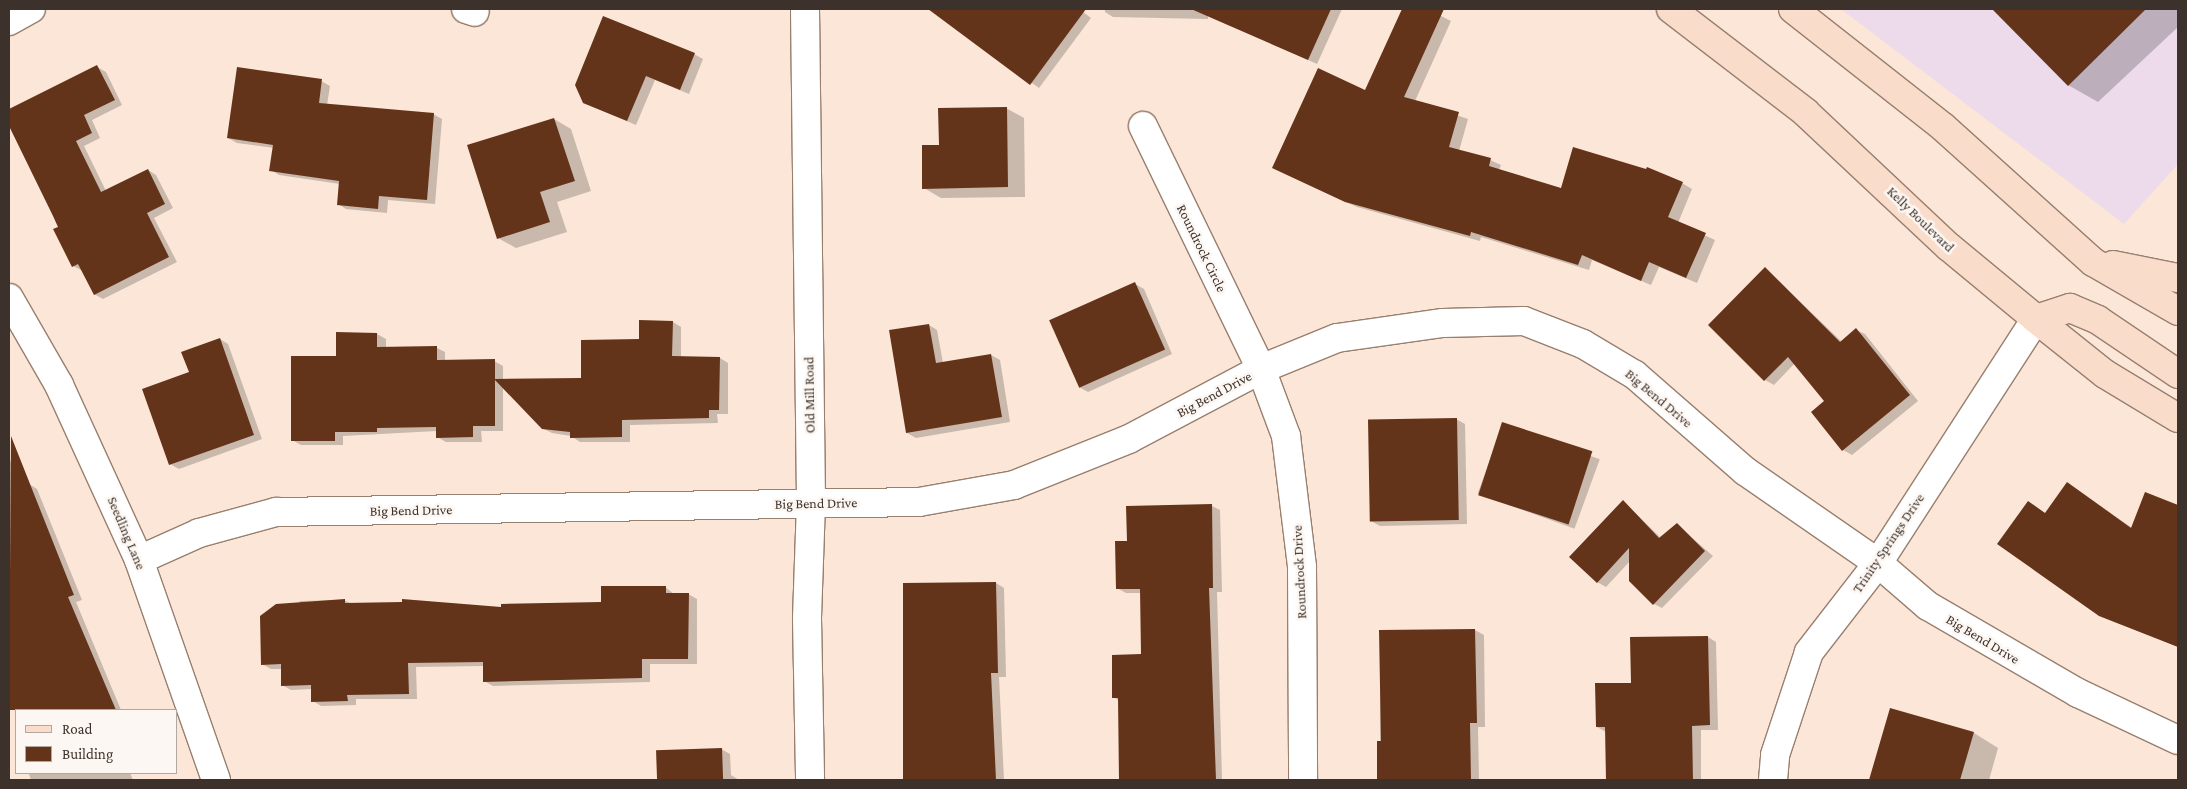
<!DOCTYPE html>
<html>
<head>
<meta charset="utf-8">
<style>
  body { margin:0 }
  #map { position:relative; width:2187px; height:789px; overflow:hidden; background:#fce6d7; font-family:"Crimson Pro",serif }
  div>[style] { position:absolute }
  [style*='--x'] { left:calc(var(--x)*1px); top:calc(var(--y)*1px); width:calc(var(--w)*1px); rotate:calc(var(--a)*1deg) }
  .commercial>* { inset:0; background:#eddaeb }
  .shadow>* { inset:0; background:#0003; transform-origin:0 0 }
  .building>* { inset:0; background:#64341a; transform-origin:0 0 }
  .roads { filter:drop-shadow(1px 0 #987f6e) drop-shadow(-1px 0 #987f6e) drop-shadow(0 1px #987f6e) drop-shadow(0 -1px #987f6e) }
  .minor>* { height:28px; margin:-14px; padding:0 14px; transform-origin:14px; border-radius:14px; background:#fff }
  .tertiary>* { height:28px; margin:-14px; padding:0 14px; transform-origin:14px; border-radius:14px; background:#fff }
  .secondary>* { height:28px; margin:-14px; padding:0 14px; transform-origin:14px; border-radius:14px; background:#f9dcca }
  span { translate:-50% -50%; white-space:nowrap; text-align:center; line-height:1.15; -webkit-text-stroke:5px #fdf7f3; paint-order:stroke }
  .street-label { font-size:14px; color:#3d322b }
  .frame { position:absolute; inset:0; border:10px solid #3d322b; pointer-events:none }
  .legend { position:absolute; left:15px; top:709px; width:162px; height:65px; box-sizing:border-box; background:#fdf7f3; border:1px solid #b0a8a3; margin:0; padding:6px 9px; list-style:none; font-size:15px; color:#3d322b }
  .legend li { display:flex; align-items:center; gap:10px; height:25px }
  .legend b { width:25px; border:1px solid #b0a8a3 }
</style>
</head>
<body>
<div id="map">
  <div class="commercial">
    <i style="clip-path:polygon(1841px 9px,2178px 9px,2178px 164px,2124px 224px)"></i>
  </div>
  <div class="shadow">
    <i style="clip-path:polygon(943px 9px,1079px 9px,1091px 18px,1039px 88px,938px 15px)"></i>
    <i style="clip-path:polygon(1105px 9px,1208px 9px,1208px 19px,1113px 17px,1105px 12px)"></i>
    <i style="clip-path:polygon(1228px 9px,1342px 9px,1317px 64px,1223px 22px)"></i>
    <i style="clip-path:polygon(1403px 9px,1427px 9px,1451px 21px,1415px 101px,1468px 119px,1459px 151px,1490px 160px,1501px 165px,1499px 170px,1562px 190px,1682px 183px,1692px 189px,1678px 223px,1715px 240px,1697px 283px,1659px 267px,1651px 285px,1592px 260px,1589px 270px,1481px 237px,1480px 241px,1357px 207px,1284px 173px,1365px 91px)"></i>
    <i style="clip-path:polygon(1994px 9px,2178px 9px,2178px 27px,2098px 102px,2068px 85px)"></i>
    <i style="clip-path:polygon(694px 54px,703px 59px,689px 94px,655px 80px,636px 125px,584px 103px)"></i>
    <i style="clip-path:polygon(97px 67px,106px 72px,122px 105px,92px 120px,100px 138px,84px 146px,106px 191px,148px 170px,156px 175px,173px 208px,154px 218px,177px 262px,103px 299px,94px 294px,83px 271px,73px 266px,55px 230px,59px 228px,54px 216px,9px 124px,9px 110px)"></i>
    <i style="clip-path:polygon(321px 81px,330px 86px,327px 105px,433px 114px,442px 119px,435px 204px,388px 200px,387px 213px,346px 209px,338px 204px,340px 184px,279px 175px,271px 170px,274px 148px,237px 143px,228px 138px)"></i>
    <i style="clip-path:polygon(1006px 108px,1024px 118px,1025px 197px,941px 198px,924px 188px,940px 146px)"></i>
    <i style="clip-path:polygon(554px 119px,571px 129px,591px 191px,557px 202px,567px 232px,516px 248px,498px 238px)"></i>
    <i style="clip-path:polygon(1766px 269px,1842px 342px,1856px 330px,1865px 334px,1918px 401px,1852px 455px,1843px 450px,1825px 401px,1795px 363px,1774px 385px,1765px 380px)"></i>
    <i style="clip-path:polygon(1135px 284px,1144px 289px,1172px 354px,1088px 392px,1079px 387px)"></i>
    <i style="clip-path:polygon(673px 322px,681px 327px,681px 358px,720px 358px,728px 363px,728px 414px,717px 414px,718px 423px,630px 425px,630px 442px,580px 442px,571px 436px,552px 433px,542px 428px,503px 387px,503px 431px,481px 431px,482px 442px,446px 442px,437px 437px,437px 431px,343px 436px,343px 445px,301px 445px,292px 440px,337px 358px,338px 334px,377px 334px,386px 339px,386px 348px,437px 348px,445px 352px,445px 361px,494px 361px,503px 366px,503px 380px,582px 380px)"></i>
    <i style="clip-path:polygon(929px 325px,937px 330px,943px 363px,991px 355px,1000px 360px,1010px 422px,916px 438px,907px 433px)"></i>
    <i style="clip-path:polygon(220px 339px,228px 344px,262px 439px,179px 469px,170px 464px,190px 373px)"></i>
    <i style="clip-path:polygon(1456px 419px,1465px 424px,1467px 524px,1380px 526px,1371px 521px)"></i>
    <i style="left:1503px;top:424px;width:103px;height:74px;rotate:20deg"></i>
    <i style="clip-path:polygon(12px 461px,29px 484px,37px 489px,82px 600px,76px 602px,121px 710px,36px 710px,28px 686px,16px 691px,9px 687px,9px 462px)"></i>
    <i style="clip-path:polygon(2078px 490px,2132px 528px,2146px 494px,2178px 506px,2178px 647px,2100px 614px,2028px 502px,2046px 514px)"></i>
    <i style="clip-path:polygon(1624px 502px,1661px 538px,1677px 525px,1713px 556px,1662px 608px,1654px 604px,1630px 561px,1606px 587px,1597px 582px)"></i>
    <i style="clip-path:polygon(1212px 506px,1220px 510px,1222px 592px,1217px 592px,1222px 780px,1120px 780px,1119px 701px,1114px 697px,1142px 656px,1141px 593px,1126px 593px,1117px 588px,1128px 542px)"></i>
    <i style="clip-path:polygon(996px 583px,1004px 588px,1006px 677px,999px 677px,1004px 780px,904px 780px,904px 585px)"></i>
    <i style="clip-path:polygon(665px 587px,674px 594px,688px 594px,697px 599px,697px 664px,650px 664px,650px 682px,493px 686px,484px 681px,484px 666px,416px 667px,417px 699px,356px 699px,356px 705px,321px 706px,313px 701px,312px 689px,291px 690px,282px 685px,282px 669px,271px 669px,262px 664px,300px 601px,344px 600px,352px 604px,503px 608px,602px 603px)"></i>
    <i style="clip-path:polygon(1475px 630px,1484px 635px,1485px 727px,1478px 727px,1479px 780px,1380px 780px,1380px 631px)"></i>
    <i style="clip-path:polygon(1708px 637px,1716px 642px,1718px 730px,1701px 730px,1701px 780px,1607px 780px,1606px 732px,1597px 727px,1632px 684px)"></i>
    <i style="clip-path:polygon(1891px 709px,1974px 733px,1998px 748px,1989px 780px,1870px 780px)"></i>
    <i style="clip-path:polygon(721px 749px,730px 754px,731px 775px,739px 780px,659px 780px,657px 751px)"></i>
    <i style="clip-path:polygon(130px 773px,133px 780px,31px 780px,29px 774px)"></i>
  </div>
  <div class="building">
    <i style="clip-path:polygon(928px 9px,1086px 9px,1030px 85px)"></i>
    <i style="clip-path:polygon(1191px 9px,1331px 9px,1308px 60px)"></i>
    <i style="clip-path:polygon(1402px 9px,1444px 9px,1404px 97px,1459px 112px,1449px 147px,1491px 158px,1489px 166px,1561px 188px,1573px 147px,1646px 169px,1647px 167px,1683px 182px,1668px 217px,1706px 233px,1686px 278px,1649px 262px,1641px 281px,1582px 255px,1578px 265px,1471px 232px,1470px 236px,1345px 202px,1272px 168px,1318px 68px,1365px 90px)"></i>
    <i style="clip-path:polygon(1992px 9px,2146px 9px,2068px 86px)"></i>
    <i style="clip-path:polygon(603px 16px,695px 53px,680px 90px,646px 76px,627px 121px,583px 103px,575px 85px)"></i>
    <i style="clip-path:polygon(97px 65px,115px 100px,84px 115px,92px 133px,76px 141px,101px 192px,148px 169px,165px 204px,147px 213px,169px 257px,94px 295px,78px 264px,72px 267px,53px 229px,58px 227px,53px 216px,9px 126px,9px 109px)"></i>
    <i style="clip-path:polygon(237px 67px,322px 79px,319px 103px,434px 113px,427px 200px,379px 196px,378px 209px,337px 205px,339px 181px,269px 171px,273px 145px,227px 138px)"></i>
    <i style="clip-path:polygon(1007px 107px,1008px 187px,922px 189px,922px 145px,939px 145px,938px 108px)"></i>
    <i style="clip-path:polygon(554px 118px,575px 181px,540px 192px,550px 222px,497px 239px,467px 145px)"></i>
    <i style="clip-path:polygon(1765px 267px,1840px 342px,1856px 328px,1910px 395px,1842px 451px,1811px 412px,1824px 401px,1788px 357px,1764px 381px,1708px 325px)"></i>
    <i style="left:1135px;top:282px;width:74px;height:94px;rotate:66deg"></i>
    <i style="clip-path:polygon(639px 320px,673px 321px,672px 356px,720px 357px,719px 410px,709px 410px,709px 418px,622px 420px,622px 437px,570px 438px,570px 432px,542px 429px,495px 380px,495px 426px,473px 426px,473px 437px,436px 438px,436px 427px,377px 428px,377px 432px,335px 432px,335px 441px,291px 441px,291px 356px,336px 356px,336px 332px,377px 333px,377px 347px,437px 346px,437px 360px,495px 359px,495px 379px,581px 378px,581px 340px,639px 339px)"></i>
    <i style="clip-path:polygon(929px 324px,936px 363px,991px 354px,1002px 417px,906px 433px,889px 330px)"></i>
    <i style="clip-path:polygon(220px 338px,254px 435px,169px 465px,142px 389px,189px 372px,181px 352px)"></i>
    <i style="left:1457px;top:418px;width:102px;height:89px;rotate:89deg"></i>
    <i style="left:1502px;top:422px;width:95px;height:77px;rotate:18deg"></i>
    <i style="clip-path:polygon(11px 436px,74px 595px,68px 597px,116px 710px,9px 710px)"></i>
    <i style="clip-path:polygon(2067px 482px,2131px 528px,2145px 492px,2178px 505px,2178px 647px,2099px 616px,1997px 544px,2028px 501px,2045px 513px)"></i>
    <i style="clip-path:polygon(1623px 500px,1659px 538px,1677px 523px,1705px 551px,1653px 605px,1629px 581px,1629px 548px,1597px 583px,1569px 557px)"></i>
    <i style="clip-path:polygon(1212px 504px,1213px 588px,1209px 588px,1216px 780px,1119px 780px,1118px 698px,1112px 698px,1112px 655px,1141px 654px,1140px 589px,1116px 589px,1115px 541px,1127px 541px,1126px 506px)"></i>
    <i style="clip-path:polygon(996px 582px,998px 673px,991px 673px,996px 780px,903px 780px,903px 583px)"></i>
    <i style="clip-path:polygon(601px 586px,666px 586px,666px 593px,689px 593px,688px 659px,642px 659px,642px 678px,483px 682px,483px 662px,408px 663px,409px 694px,347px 695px,348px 701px,311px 702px,311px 685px,281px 686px,281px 664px,261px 665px,260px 616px,276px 604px,345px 599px,345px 603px,402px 602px,402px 599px,501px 607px,501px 604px,601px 602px)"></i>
    <i style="clip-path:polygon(1475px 629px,1477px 723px,1470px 723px,1471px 780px,1377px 780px,1377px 741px,1381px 741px,1379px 630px)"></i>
    <i style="clip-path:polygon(1708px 636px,1710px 725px,1692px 726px,1693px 780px,1606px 780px,1605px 727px,1596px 727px,1595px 683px,1631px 683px,1630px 637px)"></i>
    <i style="clip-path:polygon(1890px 708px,1974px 732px,1960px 780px,1869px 780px)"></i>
    <i style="left:722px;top:748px;width:32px;height:66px;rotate:88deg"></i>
  </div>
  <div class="roads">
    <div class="minor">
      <i style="--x:466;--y:9;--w:9;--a:18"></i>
      <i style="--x:9;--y:21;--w:25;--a:-29"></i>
      <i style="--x:1143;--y:126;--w:270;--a:64.1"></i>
      <i style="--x:1261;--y:369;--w:72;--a:69.5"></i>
      <i style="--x:1286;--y:436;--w:132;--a:83"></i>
      <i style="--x:1302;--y:567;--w:213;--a:89.7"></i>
      <i style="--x:9;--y:298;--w:100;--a:60.1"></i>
      <i style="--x:59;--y:385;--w:192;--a:65.4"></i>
      <i style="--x:139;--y:560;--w:233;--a:70.7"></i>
      <i style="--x:139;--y:560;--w:66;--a:-24.2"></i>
      <i style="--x:199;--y:533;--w:80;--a:-15.3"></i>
      <i style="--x:276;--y:512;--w:643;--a:-0.89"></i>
      <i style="--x:919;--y:502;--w:97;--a:-10.1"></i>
      <i style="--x:1014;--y:485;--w:124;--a:-21.8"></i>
      <i style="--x:1129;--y:439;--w:149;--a:-27.9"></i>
      <i style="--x:1261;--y:369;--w:82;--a:-22.2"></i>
      <i style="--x:1337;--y:338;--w:107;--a:-8.1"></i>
      <i style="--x:1443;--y:323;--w:81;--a:-1.4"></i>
      <i style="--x:1524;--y:321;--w:63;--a:21.3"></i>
      <i style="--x:1583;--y:344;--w:61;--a:30.8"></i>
      <i style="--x:1635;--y:375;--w:146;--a:41.1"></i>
      <i style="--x:1745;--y:471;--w:162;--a:34.7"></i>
      <i style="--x:1878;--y:563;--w:66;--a:40.7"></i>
      <i style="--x:1928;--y:606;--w:173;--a:30.1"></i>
      <i style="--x:2078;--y:693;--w:110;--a:25.2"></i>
      <i style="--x:1773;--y:780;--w:25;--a:-85"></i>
      <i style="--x:1775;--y:755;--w:108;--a:-71.7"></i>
      <i style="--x:1809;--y:652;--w:113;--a:-52.2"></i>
      <i style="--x:1878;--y:563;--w:291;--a:-57.1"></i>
    </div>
    <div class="tertiary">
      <i style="--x:805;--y:9;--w:494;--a:89.3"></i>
      <i style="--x:811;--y:503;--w:116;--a:92"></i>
      <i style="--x:807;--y:619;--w:161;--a:88.9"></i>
    </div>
    <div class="secondary">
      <i style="--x:1671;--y:9;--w:169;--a:37.5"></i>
      <i style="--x:1805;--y:112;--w:197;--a:43.2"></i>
      <i style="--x:1949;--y:247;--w:113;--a:39.6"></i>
      <i style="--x:2036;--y:319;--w:88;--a:38.6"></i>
      <i style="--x:2105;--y:374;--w:85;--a:31.1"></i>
      <i style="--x:1793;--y:9;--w:191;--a:38.2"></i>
      <i style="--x:1943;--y:127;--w:202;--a:42"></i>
      <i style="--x:2093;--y:262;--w:98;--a:30"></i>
      <i style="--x:2113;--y:265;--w:66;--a:11.3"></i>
      <i style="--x:2036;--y:319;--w:36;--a:-18"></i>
      <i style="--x:2070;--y:308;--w:30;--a:23"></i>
      <i style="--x:2098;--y:320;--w:97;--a:34"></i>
    </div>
  </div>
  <div class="street-label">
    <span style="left:1921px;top:219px;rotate:44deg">Kelly Boulevard</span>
    <span style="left:1202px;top:248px;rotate:64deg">Roundrock Circle</span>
    <span style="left:1214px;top:394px;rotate:-28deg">Big Bend Drive</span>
    <span style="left:809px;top:395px;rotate:-91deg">Old Mill Road</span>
    <span style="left:1659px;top:398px;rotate:40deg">Big Bend Drive</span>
    <span style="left:816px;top:503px;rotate:-1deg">Big Bend Drive</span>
    <span style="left:411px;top:510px;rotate:-1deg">Big Bend Drive</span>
    <span style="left:127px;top:533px;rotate:67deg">Seedling Lane</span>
    <span style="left:1888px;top:543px;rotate:-56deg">Trinity Springs Drive</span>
    <span style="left:1299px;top:572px;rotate:-93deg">Roundrock Drive</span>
    <span style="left:1983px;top:639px;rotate:31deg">Big Bend Drive</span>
  </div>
  <div class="frame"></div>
  <ul class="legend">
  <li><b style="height:6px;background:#f9dcca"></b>Road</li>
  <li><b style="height:14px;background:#64341a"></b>Building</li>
  </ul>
</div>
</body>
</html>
